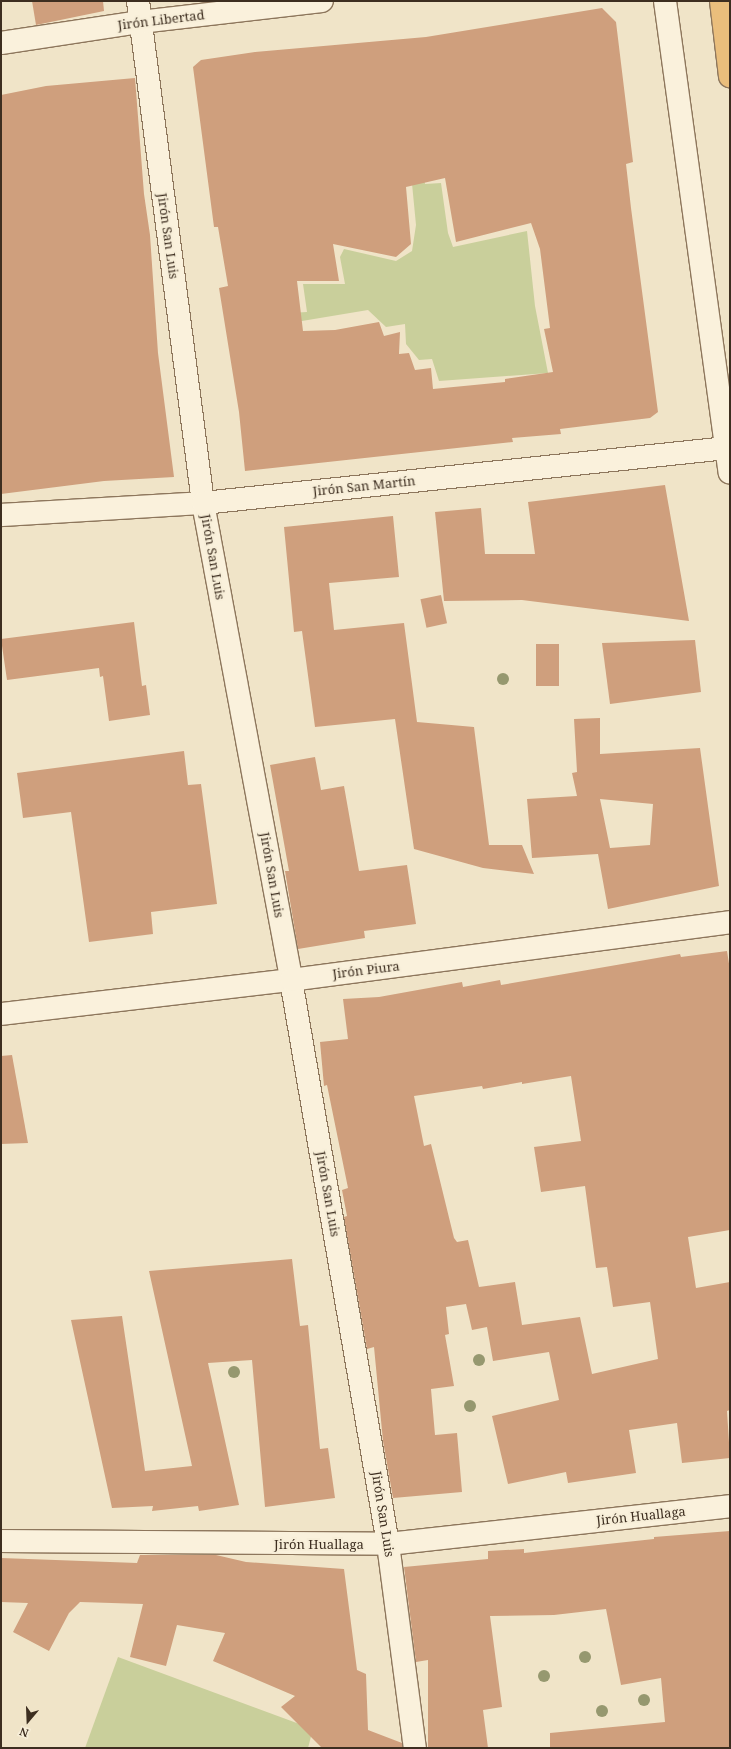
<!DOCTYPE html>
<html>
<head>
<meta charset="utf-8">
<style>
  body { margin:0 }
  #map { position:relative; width:731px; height:1749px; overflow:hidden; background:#f0e4c8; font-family:"Noto Serif",serif }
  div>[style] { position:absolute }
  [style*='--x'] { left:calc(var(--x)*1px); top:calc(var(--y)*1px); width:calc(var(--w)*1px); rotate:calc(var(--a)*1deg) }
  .green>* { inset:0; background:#c9cf9b }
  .building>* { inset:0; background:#cf9f7d; transform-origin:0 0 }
  .roads { filter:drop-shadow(1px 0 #8d765c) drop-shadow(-1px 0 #8d765c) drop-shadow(0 1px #8d765c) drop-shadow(0 -1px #8d765c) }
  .minor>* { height:22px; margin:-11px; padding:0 11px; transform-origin:11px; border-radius:11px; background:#faf1dc }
  .secondary>* { height:22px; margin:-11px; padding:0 11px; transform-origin:11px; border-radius:11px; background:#faf1dc }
  .trunk>* { height:22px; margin:-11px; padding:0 11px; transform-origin:11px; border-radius:11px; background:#eabe7c }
  .trees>* { width:12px; height:12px; margin:-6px; border-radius:50%; background:#96986f }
  span { translate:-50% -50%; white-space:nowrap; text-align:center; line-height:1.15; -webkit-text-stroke:4px #f7eed8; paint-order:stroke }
  .street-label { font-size:13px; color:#3d2e20 }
  .frame { position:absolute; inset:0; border:2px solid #3d2e20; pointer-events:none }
  .north { position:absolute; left:8px; top:1701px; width:40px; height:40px; -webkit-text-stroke:3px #f7eed8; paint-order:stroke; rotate:199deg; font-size:11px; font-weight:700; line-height:16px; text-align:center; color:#3d2e20 }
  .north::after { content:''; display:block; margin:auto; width:14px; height:18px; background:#3d2e20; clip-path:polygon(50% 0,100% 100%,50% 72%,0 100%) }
</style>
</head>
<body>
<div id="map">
  <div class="green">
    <i style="clip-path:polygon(417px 128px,425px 184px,441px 183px,448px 233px,453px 247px,527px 231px,535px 306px,548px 373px,439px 381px,432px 359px,419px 360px,406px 344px,405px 324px,386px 327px,368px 310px,284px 324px,290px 313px,307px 312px,303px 284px,345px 284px,340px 257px,344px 249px,396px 261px,412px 251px,416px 225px,410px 163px)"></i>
    <i style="clip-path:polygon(118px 1657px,313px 1729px,308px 1748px,85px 1748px)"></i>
  </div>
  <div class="building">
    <i style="clip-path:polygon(32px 1px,103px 1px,104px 11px,36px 25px)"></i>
    <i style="clip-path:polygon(evenodd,602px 8px,616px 22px,633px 162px,626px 164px,631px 208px,658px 412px,650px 418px,560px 429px,561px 434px,512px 438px,513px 442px,245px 471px,239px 412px,219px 288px,228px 286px,218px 227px,214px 227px,193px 67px,201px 60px,255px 52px,426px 37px,602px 8px,445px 178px,456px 242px,531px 223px,540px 249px,550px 328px,544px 329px,553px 372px,505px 379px,505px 382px,433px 389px,431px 368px,415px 370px,409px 353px,399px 354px,400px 332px,384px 336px,379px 322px,335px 330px,303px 331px,297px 281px,339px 281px,333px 244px,396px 257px,411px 244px,406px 187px,445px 178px)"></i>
    <i style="clip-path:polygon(135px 78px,144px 194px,150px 235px,158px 353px,174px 477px,104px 481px,1px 494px,1px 95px,46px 86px)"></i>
    <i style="clip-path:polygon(665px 485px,689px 621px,522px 600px,444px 601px,435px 512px,481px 508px,485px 554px,535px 554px,528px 502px)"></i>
    <i style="clip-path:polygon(393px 516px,399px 577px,329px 583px,334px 630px,404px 623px,417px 722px,474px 727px,489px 845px,522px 845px,534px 874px,483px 868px,414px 849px,395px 719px,315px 727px,302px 631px,294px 632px,284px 527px)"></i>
    <i style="left:441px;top:595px;width:29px;height:21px;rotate:78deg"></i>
    <i style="clip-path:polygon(134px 622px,142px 686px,146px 685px,150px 715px,109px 721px,103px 676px,100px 677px,99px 668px,7px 680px,1px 639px)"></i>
    <i style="clip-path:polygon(695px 640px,701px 692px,610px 704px,602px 643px)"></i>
    <i style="left:536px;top:644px;width:23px;height:42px"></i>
    <i style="clip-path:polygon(evenodd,600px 718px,600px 754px,700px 748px,719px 886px,608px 909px,598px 854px,532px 858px,527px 799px,577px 796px,572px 773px,577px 772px,574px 719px,600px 718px,600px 799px,653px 804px,650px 845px,610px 848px,600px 799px)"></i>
    <i style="clip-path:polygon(184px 751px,188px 785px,201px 784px,217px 904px,151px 912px,153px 934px,89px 942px,71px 812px,23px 818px,17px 773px)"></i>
    <i style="clip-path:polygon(315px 757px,321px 790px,344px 786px,359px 871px,407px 865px,416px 924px,364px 931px,365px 938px,298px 949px,285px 871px,289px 871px,270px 765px)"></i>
    <i style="clip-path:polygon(evenodd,727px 951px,730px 970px,730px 1230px,688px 1237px,696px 1288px,730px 1282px,730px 1410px,727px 1411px,730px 1458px,682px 1463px,677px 1423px,629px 1430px,636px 1473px,568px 1483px,566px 1472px,508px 1484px,492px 1416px,559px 1400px,549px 1352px,493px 1361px,487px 1327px,472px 1330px,466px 1304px,446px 1307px,449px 1334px,445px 1335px,454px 1386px,431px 1389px,435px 1435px,457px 1433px,462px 1492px,393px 1498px,383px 1441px,374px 1347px,367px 1349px,344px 1217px,347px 1216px,342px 1190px,348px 1188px,327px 1085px,324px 1086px,320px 1042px,348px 1039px,343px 999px,379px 997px,462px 982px,463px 987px,500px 980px,501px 985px,680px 954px,681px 957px,727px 951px,571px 1076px,581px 1141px,534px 1147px,541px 1192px,585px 1186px,596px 1268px,607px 1267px,613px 1307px,650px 1302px,658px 1359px,592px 1374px,580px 1317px,522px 1325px,515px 1282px,479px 1287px,468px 1240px,457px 1242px,454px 1238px,431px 1144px,424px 1146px,414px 1096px,482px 1086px,483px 1089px,522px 1082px,522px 1084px,571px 1076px)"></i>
    <i style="clip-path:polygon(12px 1055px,28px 1143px,1px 1144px,1px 1056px)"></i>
    <i style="clip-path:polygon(292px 1259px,300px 1326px,308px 1325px,320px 1449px,328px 1448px,335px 1498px,265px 1507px,252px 1360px,208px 1363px,239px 1505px,199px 1511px,198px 1506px,152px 1511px,153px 1506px,112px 1508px,71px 1320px,122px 1316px,145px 1471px,192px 1466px,149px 1271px)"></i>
    <i style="clip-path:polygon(730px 1531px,730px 1748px,550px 1748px,550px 1733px,665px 1722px,661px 1678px,621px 1685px,606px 1609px,554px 1615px,490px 1616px,502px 1707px,483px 1710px,488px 1748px,428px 1748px,428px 1660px,416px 1662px,404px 1567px,488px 1559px,488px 1551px,524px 1549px,524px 1553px,654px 1539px,654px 1537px)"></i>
    <i style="clip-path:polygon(140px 1555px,216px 1555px,246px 1562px,344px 1569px,357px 1670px,366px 1674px,368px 1730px,402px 1743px,402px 1748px,322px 1748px,281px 1707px,295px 1696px,213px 1661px,225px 1633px,177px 1625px,166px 1666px,130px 1657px,143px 1604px,80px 1602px,69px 1613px,49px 1651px,13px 1632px,28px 1603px,1px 1602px,1px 1558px,137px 1563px)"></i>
  </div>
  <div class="roads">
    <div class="minor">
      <i style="--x:138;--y:1;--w:506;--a:82.62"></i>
      <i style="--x:203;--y:503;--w:485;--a:79.5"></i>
      <i style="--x:291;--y:980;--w:572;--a:80.24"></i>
      <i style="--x:388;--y:1544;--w:206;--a:82.5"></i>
      <i style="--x:665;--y:1;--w:476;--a:82.2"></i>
      <i style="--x:1;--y:43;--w:141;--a:-8.6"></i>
      <i style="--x:140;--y:22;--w:183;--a:-6.6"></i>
      <i style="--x:1;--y:515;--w:202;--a:-3.4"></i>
      <i style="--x:203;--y:503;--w:527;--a:-5.99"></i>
      <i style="--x:1;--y:1541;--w:387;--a:0.4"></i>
      <i style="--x:388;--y:1544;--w:344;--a:-6.3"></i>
    </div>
    <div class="secondary">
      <i style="--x:1;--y:1014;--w:292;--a:-6.7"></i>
      <i style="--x:291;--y:980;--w:443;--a:-7.5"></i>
    </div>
    <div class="trunk">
      <i style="--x:721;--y:1;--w:76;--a:83.2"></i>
    </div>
  </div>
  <div class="trees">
    <i style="left:503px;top:679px"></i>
    <i style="left:479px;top:1360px"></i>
    <i style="left:234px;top:1372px"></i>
    <i style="left:470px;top:1406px"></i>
    <i style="left:585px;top:1657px"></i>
    <i style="left:544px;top:1676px"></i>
    <i style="left:644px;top:1700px"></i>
    <i style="left:602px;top:1711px"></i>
  </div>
  <div class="street-label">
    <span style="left:161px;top:20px;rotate:-7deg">Jirón Libertad</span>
    <span style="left:168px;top:236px;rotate:82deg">Jirón San Luis</span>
    <span style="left:364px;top:486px;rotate:-6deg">Jirón San Martín</span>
    <span style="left:213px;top:557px;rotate:80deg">Jirón San Luis</span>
    <span style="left:272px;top:875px;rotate:80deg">Jirón San Luis</span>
    <span style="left:366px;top:970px;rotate:-7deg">Jirón Piura</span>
    <span style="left:328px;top:1194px;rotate:80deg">Jirón San Luis</span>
    <span style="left:383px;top:1514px;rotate:81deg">Jirón San Luis</span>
    <span style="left:641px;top:1516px;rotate:-6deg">Jirón Huallaga</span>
    <span style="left:319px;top:1544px">Jirón Huallaga</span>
  </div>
  <div class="frame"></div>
  <div class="north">N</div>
</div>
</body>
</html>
